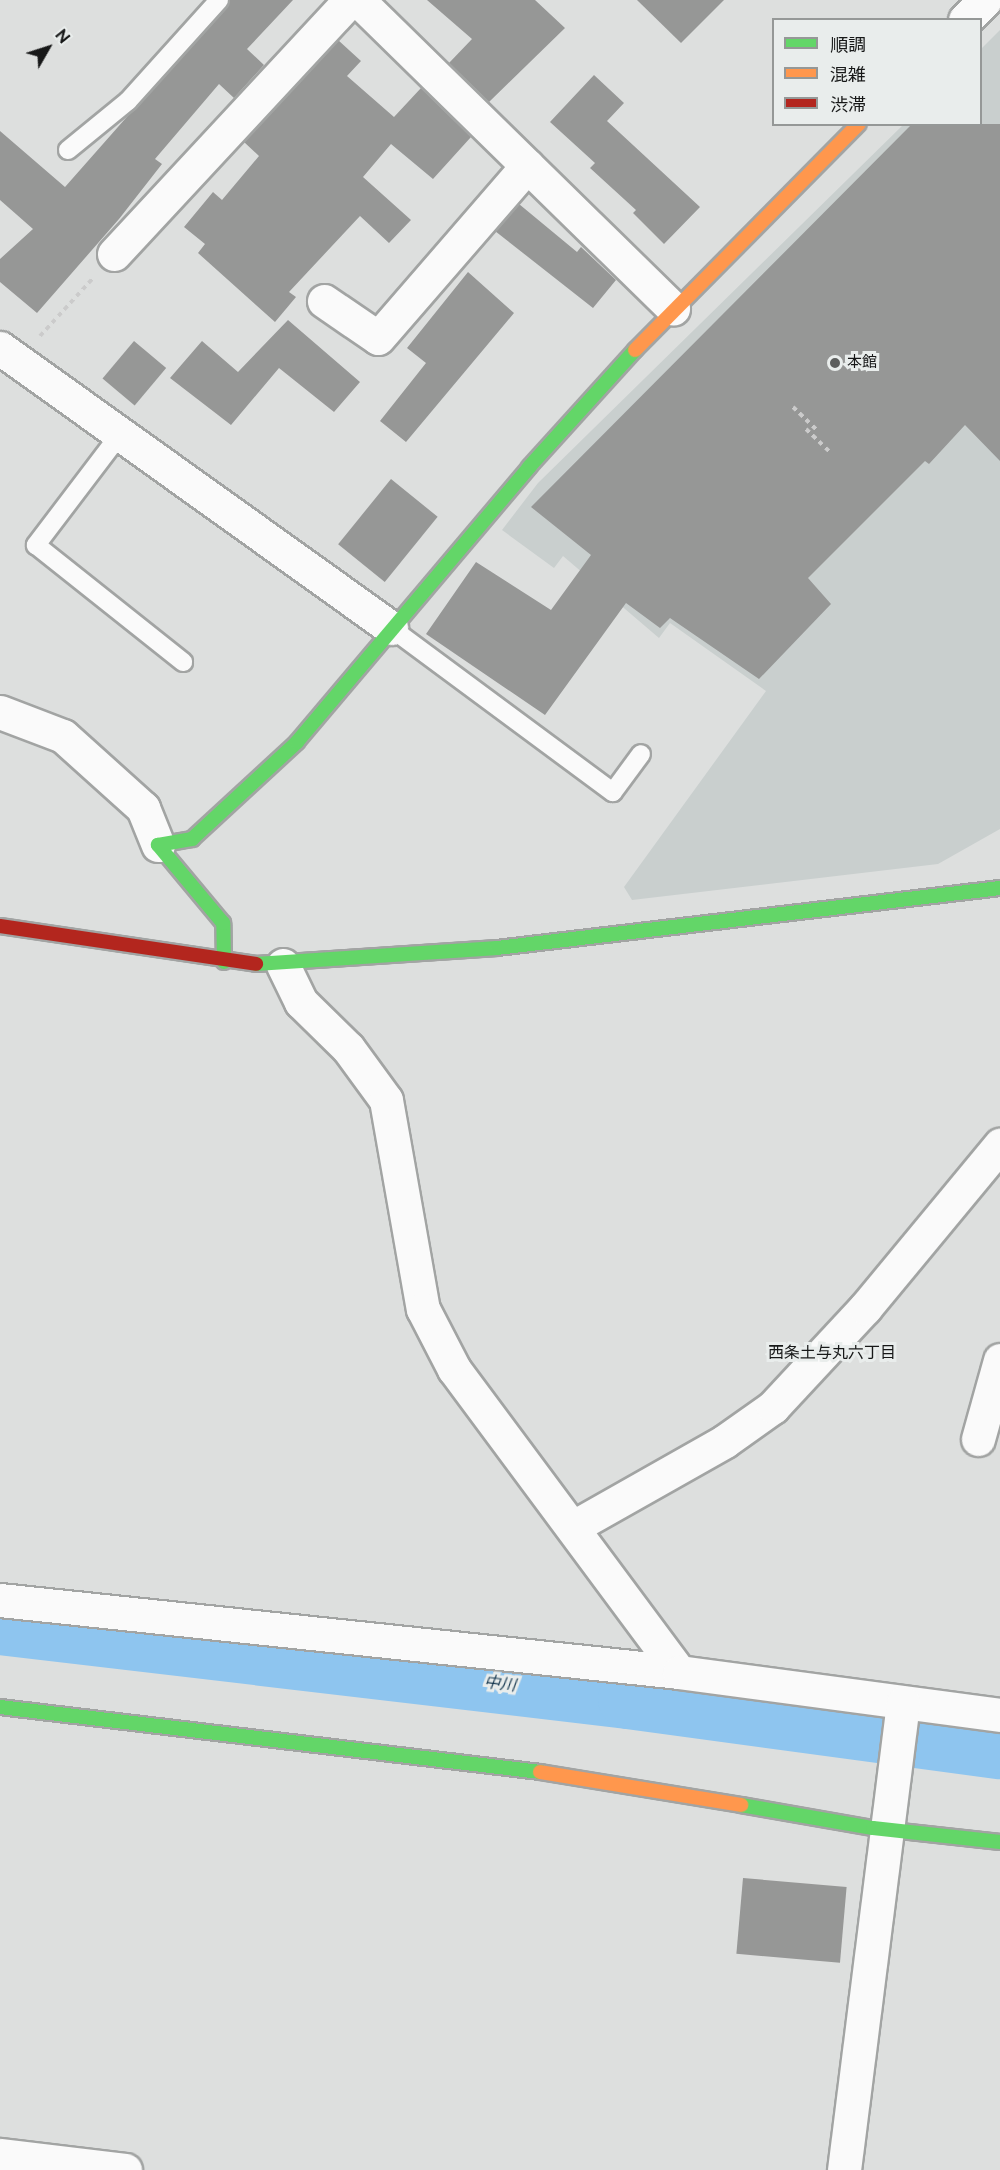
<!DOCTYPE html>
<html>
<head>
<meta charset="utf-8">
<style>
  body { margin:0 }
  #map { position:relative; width:1000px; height:2170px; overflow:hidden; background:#dddfde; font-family:Raleway,"Noto Sans JP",sans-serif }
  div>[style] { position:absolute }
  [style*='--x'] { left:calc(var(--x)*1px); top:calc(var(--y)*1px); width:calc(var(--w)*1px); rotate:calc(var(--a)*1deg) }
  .built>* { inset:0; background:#c9cfce }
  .river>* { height:60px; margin:-30px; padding:0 30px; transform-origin:30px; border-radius:30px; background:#8ec5ef }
  .building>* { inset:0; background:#969796; transform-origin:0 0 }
  .path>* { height:4px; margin-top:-2px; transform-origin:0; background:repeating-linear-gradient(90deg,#cbcbcb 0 4.5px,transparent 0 9px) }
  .roads { filter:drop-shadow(2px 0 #a2a4a3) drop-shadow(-2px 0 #a2a4a3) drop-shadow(0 2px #a2a4a3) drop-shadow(0 -2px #a2a4a3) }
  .lane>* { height:18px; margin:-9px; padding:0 9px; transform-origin:9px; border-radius:9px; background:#fafafa }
  .street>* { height:33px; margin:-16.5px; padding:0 16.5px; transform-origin:16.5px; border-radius:16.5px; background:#fafafa }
  .fast>* { height:14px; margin:-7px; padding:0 7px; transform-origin:7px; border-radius:7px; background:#63d668 }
  .slow>* { height:14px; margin:-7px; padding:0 7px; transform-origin:7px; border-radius:7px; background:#ff974d }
  .jam>* { height:14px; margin:-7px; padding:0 7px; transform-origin:7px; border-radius:7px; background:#b3261e }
  .dots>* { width:16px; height:16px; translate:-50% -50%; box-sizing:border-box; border:3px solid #e9edec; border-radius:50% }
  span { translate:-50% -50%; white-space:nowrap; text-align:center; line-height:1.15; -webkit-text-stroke:6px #e9edec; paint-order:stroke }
  .poi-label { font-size:15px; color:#171818 }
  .left { translate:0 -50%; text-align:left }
  .neighbourhood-label { font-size:16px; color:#171818 }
  .water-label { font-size:16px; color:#163850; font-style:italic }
  .legend { position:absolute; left:772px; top:18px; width:210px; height:108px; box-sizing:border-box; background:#e9edec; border:2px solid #959897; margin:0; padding:8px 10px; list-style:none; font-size:18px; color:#171818 }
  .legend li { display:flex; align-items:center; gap:12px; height:30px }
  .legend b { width:30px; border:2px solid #959897 }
  .north { position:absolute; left:18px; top:18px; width:60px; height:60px; -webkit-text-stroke:4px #e9edec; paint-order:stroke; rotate:51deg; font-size:16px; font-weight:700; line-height:24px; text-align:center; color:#171818 }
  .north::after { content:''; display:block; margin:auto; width:21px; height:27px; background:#171818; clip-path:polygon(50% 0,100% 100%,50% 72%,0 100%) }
</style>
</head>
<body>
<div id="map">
  <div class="built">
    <i style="clip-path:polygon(1000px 30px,1000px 829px,938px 864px,632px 900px,624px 887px,766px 691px,670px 623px,659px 638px,563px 556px,554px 568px,502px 530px,538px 483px,903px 125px,980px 124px,981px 49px)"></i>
  </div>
  <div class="river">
    <i style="--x:0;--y:1625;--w:632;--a:6.72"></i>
    <i style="--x:628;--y:1699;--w:375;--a:7.7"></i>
  </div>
  <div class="building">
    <i style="clip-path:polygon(230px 0,293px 0,247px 49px,264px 65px,234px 98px,219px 84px,155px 159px,162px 164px,119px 219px,37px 313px,0 282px,0 259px,33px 229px,0 200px,0 131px,65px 187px)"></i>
    <i style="clip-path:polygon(427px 0,535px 0,565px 28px,489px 102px,449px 63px,472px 39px)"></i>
    <i style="clip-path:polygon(637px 0,724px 0,681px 43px)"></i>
    <i style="clip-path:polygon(338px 40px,361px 61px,347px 76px,394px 117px,421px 88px,471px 137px,433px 179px,391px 144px,363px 177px,411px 220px,389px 243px,360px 216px,289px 292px,296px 297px,275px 322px,198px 253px,205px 244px,184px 227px,213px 192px,222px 200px,259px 156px,244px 142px)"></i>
    <i style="clip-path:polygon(594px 75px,624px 103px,607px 121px,700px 207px,664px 244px,633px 213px,636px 210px,590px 168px,595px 163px,550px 122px)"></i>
    <i style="clip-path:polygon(912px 124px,1000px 124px,1000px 461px,965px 425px,929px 464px,925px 461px,808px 578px,831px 604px,759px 679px,670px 618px,660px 628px,626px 603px,545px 715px,426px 634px,476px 562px,551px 610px,591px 555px,531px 507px)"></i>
    <i style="clip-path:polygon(519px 204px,577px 252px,581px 247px,616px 280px,593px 308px,495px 231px)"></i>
    <i style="clip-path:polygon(468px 272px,514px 313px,406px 442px,380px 421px,426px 363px,407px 348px)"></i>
    <i style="clip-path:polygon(288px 320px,360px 382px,334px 412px,279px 368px,231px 425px,170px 378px,202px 341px,238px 372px)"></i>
    <i style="left:134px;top:341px;width:42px;height:49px;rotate:40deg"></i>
    <i style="left:391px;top:479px;width:60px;height:84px;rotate:39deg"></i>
    <i style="left:743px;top:1878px;width:104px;height:76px;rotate:5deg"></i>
  </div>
  <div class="path">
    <i style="--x:40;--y:336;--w:80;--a:-47.5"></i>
    <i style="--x:793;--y:407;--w:32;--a:44"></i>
    <i style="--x:806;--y:429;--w:33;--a:44"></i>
  </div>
  <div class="roads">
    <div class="lane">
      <i style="--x:68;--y:150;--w:77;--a:-39.2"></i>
      <i style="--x:128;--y:101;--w:136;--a:-48"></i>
      <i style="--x:121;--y:433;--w:141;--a:127.2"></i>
      <i style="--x:36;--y:545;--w:188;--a:38.5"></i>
      <i style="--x:391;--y:628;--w:276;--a:36.5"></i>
      <i style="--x:613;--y:792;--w:47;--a:-53.6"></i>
    </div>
    <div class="street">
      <i style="--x:358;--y:0;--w:441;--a:44.4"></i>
      <i style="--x:965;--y:20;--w:28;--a:-45"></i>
      <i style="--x:114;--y:254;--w:347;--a:-47.1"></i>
      <i style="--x:324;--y:301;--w:65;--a:34.4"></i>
      <i style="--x:378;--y:338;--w:228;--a:-49.1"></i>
      <i style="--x:0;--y:348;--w:481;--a:35.6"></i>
      <i style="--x:0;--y:712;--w:67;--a:20.9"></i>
      <i style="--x:63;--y:736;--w:108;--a:42"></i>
      <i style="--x:143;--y:808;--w:40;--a:68"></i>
      <i style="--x:283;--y:965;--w:41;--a:64.1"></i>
      <i style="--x:301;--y:1002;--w:66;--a:44.4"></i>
      <i style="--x:348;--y:1048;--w:64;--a:53.8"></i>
      <i style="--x:386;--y:1100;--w:212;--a:80"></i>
      <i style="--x:423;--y:1309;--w:68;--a:62.7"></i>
      <i style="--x:454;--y:1369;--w:377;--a:53.4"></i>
      <i style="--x:978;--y:1439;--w:82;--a:-74.4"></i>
      <i style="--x:575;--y:1526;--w:172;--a:-29.5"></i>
      <i style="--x:725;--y:1441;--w:59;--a:-35.3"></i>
      <i style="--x:773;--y:1407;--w:135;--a:-47.1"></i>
      <i style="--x:865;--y:1308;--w:212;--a:-50.4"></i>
      <i style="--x:0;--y:1600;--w:683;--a:6.05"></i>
      <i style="--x:679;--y:1672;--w:324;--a:7.6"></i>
      <i style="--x:0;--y:2155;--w:126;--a:6.8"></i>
      <i style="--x:844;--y:2170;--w:471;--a:-82.8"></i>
    </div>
    <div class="fast">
      <i style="--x:224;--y:962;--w:39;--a:-91"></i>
      <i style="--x:223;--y:923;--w:102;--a:-129.8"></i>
      <i style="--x:158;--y:845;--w:35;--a:-10"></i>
      <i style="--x:192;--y:839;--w:143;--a:-42.7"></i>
      <i style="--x:297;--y:742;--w:360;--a:-49.8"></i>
      <i style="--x:529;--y:467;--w:158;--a:-47.8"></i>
      <i style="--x:256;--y:964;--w:242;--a:-3.8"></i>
      <i style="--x:497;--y:948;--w:507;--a:-6.8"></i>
      <i style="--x:0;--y:1707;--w:544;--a:6.86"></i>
      <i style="--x:741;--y:1805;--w:134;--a:9.9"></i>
      <i style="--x:873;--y:1828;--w:128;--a:6.3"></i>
    </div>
    <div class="slow">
      <i style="--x:635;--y:350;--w:318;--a:-45.3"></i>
      <i style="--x:540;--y:1772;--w:204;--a:9.3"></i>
    </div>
    <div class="jam">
      <i style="--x:0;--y:926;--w:259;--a:8.4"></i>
    </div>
  </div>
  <div class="dots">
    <i style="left:835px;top:363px;background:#5c5e5d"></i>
  </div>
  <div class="poi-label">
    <span class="left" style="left:847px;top:363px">本館</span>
  </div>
  <div class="neighbourhood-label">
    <span style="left:832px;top:1353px">西条土与丸六丁目</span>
  </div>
  <div class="water-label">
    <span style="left:500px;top:1684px;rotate:7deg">中川</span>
  </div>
  <ul class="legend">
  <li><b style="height:8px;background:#63d668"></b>順調</li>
  <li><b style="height:8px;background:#ff974d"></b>混雑</li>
  <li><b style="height:8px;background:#b3261e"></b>渋滞</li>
  </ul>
  <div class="north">N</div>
</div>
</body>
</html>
